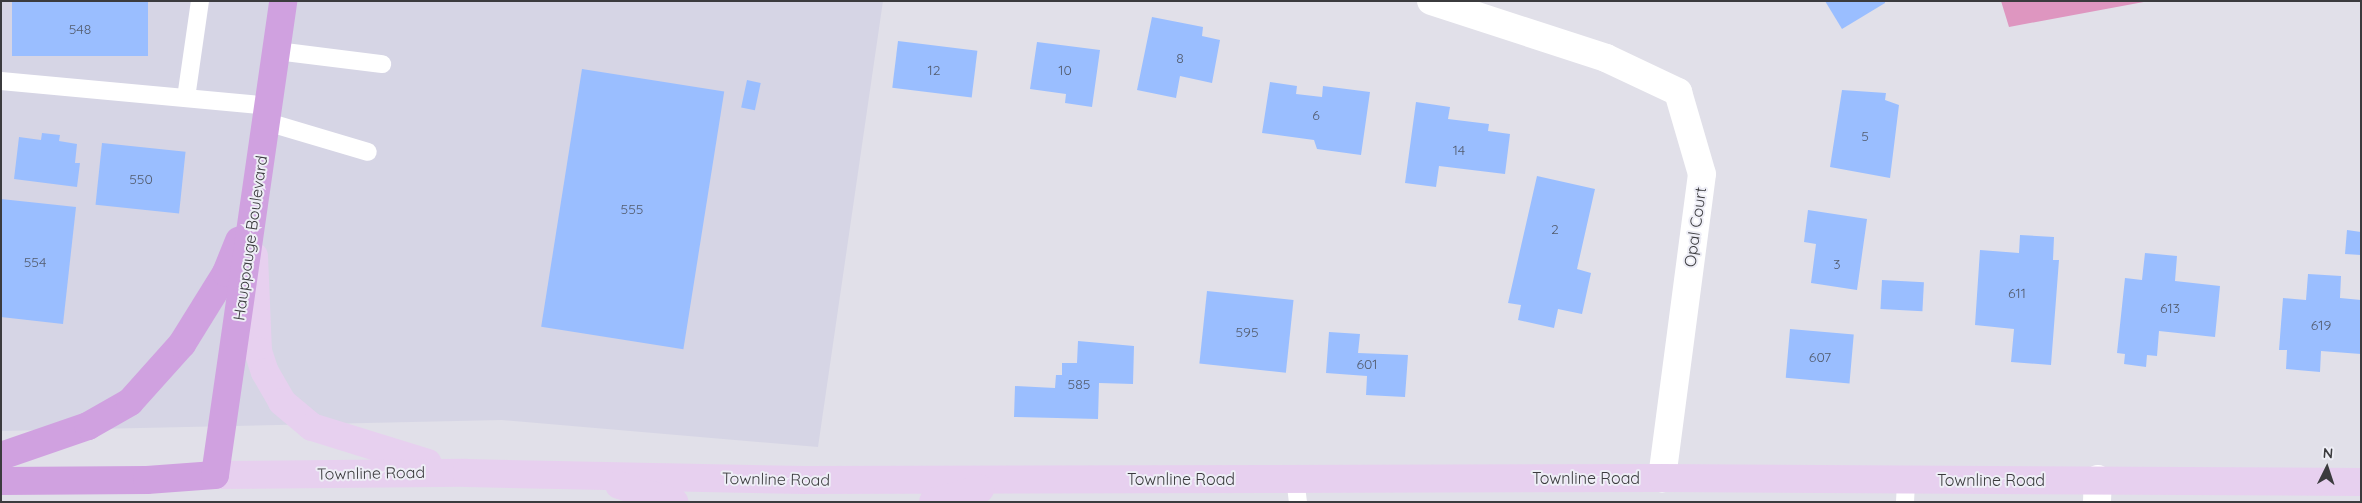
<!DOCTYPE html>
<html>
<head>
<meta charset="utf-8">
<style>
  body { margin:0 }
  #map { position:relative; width:2362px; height:503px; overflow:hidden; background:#e1e0e9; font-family:Quicksand,sans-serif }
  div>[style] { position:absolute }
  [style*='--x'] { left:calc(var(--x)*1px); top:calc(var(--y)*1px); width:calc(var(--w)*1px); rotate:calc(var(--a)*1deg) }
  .built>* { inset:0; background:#d6d5e5 }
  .forest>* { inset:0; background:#de96c0 }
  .building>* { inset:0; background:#9abeff; transform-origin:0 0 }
  .lane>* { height:18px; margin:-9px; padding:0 9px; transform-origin:9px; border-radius:9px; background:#fff }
  .street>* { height:28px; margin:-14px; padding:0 14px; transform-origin:14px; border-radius:14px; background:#fff }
  .secondary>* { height:28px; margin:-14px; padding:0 14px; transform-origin:14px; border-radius:14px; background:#e7d0ef }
  .primary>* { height:28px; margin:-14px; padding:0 14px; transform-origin:14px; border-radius:14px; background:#d0a1e0 }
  span { translate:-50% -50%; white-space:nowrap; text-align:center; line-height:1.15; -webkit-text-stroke:4px #eeeef6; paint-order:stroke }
  .number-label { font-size:14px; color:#535c6e }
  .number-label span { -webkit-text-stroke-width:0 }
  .street-label { font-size:16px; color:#3b3b3e }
  .frame { position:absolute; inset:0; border:2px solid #3b3b3e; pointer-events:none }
  .north { position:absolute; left:2302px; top:443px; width:50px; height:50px; -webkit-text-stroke:4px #eeeef6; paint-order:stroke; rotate:4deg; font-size:14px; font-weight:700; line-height:20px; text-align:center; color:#3b3b3e }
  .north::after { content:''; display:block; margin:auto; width:18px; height:22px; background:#3b3b3e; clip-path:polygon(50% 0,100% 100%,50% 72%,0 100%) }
</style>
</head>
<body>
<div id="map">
  <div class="built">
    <i style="clip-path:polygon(1px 1px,883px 1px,818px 447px,502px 420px,1px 431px)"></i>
  </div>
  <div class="forest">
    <i style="clip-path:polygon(2001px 1px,2149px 1px,2009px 27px)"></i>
  </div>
  <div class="building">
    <i style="left:12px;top:1px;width:136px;height:55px"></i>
    <i style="clip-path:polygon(1825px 1px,1885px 1px,1885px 3px,1842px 29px)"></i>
    <i style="clip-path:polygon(1152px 17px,1203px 27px,1202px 36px,1220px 40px,1212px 83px,1180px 76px,1176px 98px,1137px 90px)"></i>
    <i style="left:898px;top:41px;width:80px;height:47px;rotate:7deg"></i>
    <i style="clip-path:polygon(1037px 42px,1100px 50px,1092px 107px,1065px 103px,1066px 94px,1030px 89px)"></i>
    <i style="left:582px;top:69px;width:144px;height:261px;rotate:9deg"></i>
    <i style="left:747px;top:80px;width:14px;height:28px;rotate:12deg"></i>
    <i style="clip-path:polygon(1270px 82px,1297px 86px,1296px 94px,1322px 97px,1323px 86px,1370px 92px,1361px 155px,1317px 149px,1314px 140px,1262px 133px)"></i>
    <i style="clip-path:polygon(1842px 90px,1886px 93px,1885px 100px,1899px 105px,1890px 178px,1830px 167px)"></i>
    <i style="clip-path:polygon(1416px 102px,1450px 107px,1448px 119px,1489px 124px,1488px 131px,1510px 134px,1505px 174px,1439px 166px,1436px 187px,1405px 183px)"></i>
    <i style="clip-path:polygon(42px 133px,60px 135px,59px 141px,77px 144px,75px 163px,80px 163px,77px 187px,14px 179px,19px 137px,41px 140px)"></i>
    <i style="left:102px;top:143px;width:84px;height:62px;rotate:6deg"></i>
    <i style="clip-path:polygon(1537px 176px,1595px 189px,1577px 269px,1591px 273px,1582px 314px,1558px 309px,1554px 328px,1518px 320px,1521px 305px,1508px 303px)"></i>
    <i style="clip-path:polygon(1px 199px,76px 207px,63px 324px,1px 317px)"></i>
    <i style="clip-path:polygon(1808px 210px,1867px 219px,1857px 290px,1811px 283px,1816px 244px,1804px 242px)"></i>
    <i style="clip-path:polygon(2347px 230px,2361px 232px,2361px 255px,2345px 254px)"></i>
    <i style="clip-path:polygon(2020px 235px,2054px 237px,2053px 260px,2059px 260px,2051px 365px,2011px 362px,2014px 329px,1975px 325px,1980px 250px,2019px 253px)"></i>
    <i style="clip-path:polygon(2145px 253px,2177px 256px,2175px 281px,2220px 286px,2215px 337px,2159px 331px,2157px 356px,2147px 355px,2146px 367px,2124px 364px,2125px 354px,2117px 353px,2125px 278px,2142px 280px)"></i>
    <i style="clip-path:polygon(2308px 274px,2341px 276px,2340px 298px,2361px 300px,2361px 354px,2321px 351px,2320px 372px,2286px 369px,2287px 350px,2279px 350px,2283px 298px,2306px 300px)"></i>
    <i style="left:1882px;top:280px;width:42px;height:29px;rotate:3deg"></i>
    <i style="left:1207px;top:291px;width:87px;height:73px;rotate:6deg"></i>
    <i style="left:1790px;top:329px;width:64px;height:49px;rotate:5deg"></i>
    <i style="clip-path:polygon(1329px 332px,1360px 334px,1358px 353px,1408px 355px,1405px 397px,1366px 395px,1367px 376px,1326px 373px)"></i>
    <i style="clip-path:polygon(1078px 341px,1134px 346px,1133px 384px,1099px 383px,1098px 419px,1014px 417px,1015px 386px,1055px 388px,1056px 375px,1062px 375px,1062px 363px,1077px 363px)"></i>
  </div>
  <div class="lane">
    <i style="--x:277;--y:51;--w:106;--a:7.1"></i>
    <i style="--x:1;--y:81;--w:269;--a:5.3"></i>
    <i style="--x:186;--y:98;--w:98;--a:-81.8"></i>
    <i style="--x:267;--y:122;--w:105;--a:16.5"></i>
    <i style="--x:1295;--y:478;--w:24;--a:83"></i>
    <i style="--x:1905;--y:502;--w:21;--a:-87"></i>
  </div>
  <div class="street">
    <i style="--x:1431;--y:1;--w:184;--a:18"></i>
    <i style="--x:1606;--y:58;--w:80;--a:25.3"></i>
    <i style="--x:1678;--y:92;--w:85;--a:73.7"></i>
    <i style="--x:1702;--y:174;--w:307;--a:97.5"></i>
    <i style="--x:2097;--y:502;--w:23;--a:-88"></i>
  </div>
  <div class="secondary">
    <i style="--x:254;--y:256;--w:95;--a:87.6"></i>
    <i style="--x:258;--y:351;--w:22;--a:72"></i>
    <i style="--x:265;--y:372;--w:34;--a:60"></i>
    <i style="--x:282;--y:402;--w:39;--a:40"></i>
    <i style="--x:312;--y:427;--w:121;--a:17.2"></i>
    <i style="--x:215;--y:475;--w:251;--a:-0.5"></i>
    <i style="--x:466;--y:473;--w:339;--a:1.2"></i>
    <i style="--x:805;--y:480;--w:857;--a:-0.13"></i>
    <i style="--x:1662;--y:478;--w:699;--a:0.33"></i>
    <i style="--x:619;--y:485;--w:58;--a:17.2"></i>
    <i style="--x:933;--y:502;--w:49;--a:-15.5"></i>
  </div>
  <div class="primary">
    <i style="--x:1;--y:456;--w:92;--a:-19"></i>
    <i style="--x:88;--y:426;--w:48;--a:-29.7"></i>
    <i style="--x:130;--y:402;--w:78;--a:-48.1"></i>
    <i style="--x:182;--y:344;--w:84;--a:-58.2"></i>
    <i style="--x:226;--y:273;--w:35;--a:-68"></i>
    <i style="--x:1;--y:481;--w:146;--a:-0.4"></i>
    <i style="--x:147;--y:480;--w:68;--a:-4.2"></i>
    <i style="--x:215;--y:475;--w:479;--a:-81.8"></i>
  </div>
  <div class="number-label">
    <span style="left:80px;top:29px">548</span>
    <span style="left:1180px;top:58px">8</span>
    <span style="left:934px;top:70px">12</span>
    <span style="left:1065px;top:70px">10</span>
    <span style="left:1316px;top:115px">6</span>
    <span style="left:1865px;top:136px">5</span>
    <span style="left:1459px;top:150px">14</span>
    <span style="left:141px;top:179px">550</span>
    <span style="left:632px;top:209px">555</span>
    <span style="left:1555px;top:229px">2</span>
    <span style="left:35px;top:262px">554</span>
    <span style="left:1837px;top:264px">3</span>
    <span style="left:2017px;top:293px">611</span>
    <span style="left:2170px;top:308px">613</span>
    <span style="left:2321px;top:325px">619</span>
    <span style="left:1247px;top:332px">595</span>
    <span style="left:1820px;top:357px">607</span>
    <span style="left:1367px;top:364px">601</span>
    <span style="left:1079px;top:384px">585</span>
  </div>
  <div class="street-label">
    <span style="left:1695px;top:227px;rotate:-82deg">Opal Court</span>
    <span style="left:250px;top:238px;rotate:-82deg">Hauppauge Boulevard</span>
    <span style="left:371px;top:473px;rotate:-1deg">Townline Road</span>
    <span style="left:1586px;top:478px">Townline Road</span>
    <span style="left:776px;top:479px;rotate:1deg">Townline Road</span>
    <span style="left:1181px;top:479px">Townline Road</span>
    <span style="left:1991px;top:480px">Townline Road</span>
  </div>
  <div class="frame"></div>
  <div class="north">N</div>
</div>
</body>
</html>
